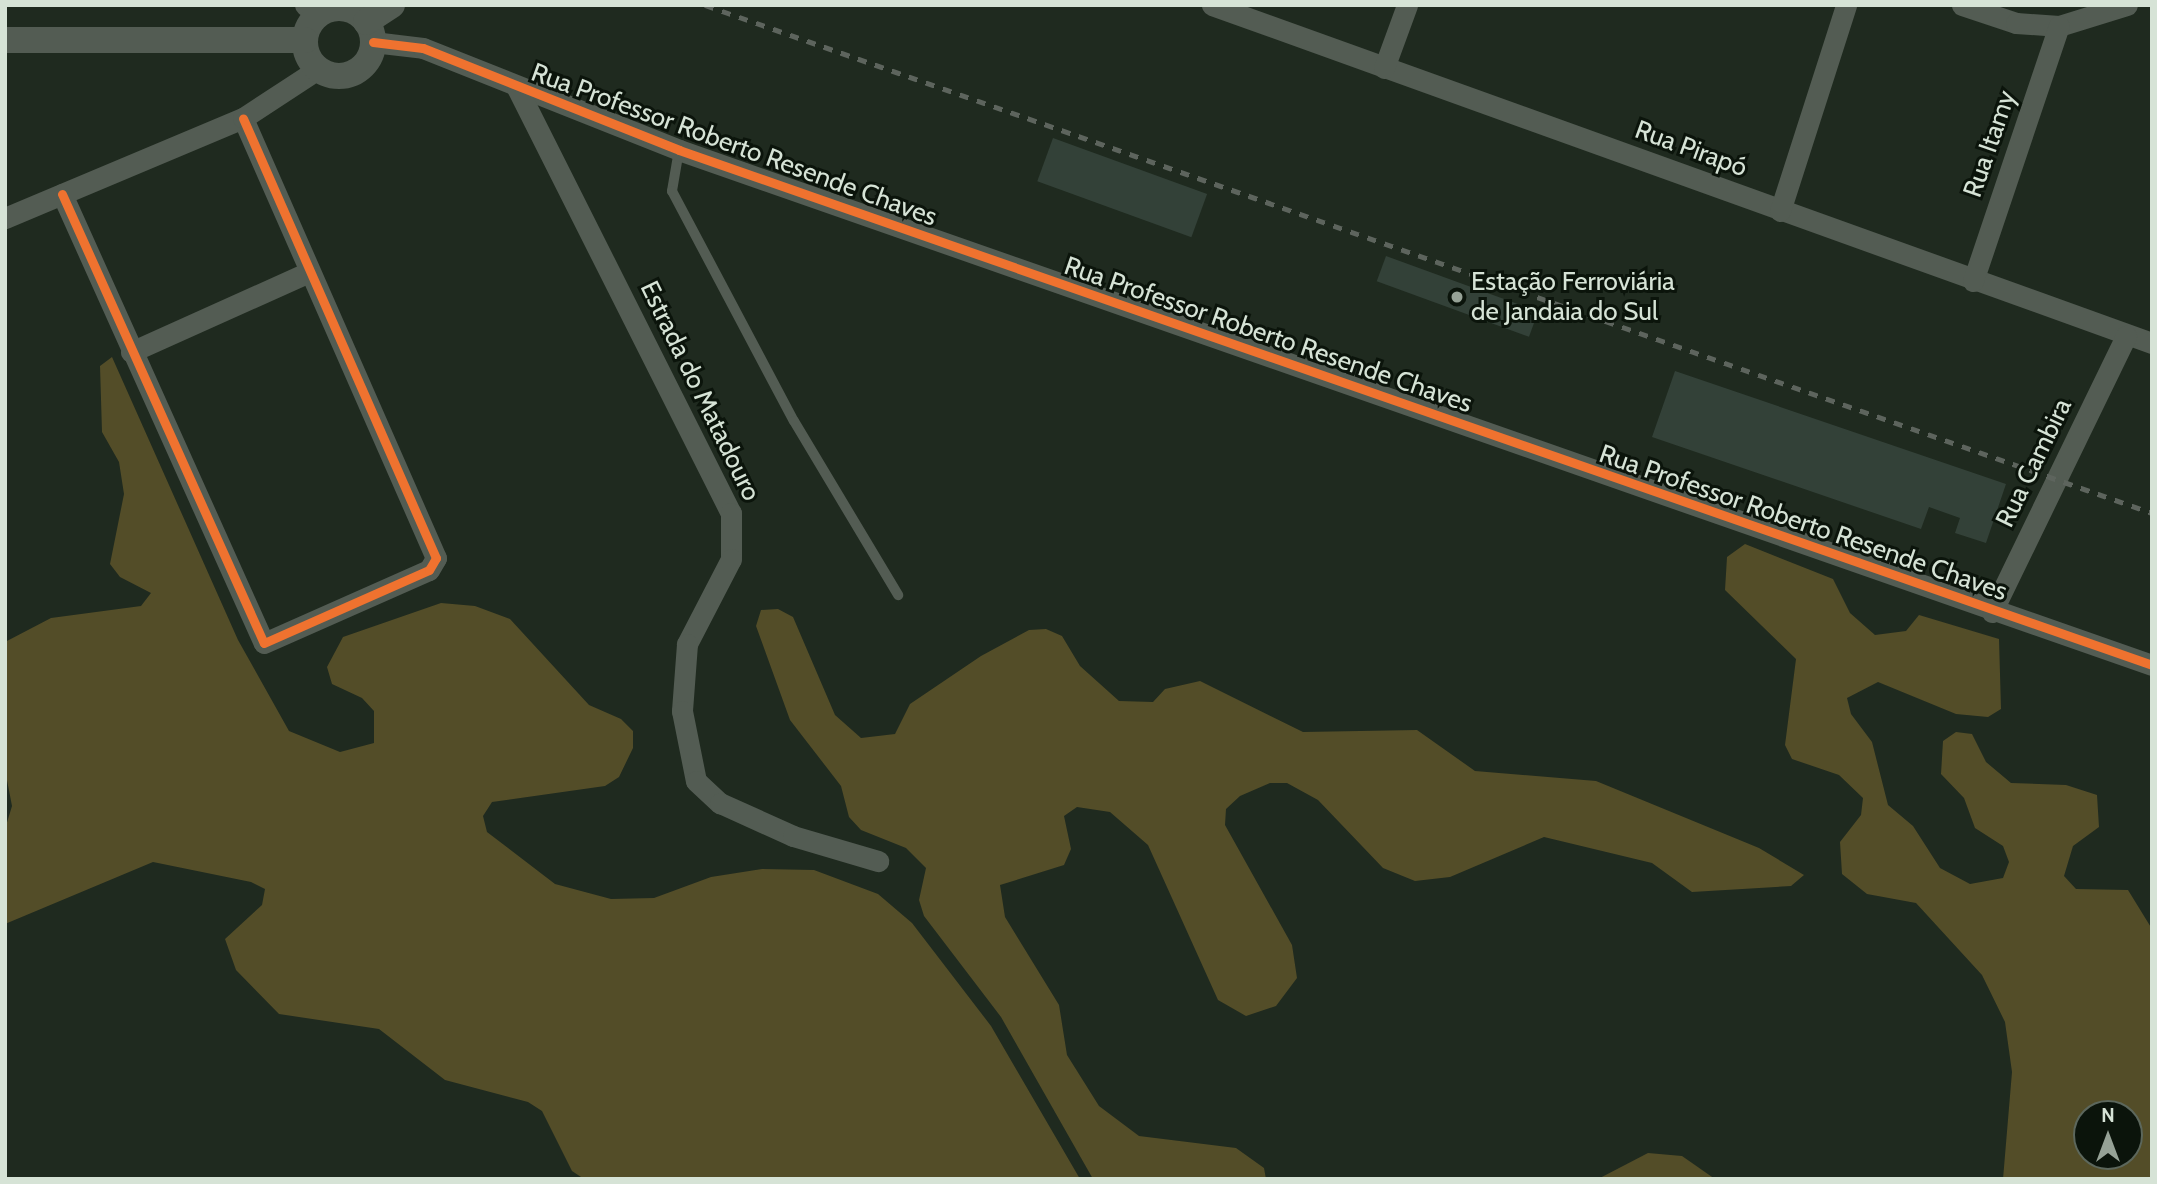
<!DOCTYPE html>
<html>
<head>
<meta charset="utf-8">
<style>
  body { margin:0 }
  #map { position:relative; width:2157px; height:1184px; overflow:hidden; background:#1f2a1f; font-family:Cabin,sans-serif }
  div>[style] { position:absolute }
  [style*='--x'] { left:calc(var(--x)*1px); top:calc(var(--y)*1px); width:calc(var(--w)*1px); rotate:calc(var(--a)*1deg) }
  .green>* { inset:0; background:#534d28 }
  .building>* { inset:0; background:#334138; transform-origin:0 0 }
  .service>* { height:10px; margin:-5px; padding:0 5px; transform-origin:5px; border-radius:5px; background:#535c53 }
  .minor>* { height:21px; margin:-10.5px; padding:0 10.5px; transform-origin:10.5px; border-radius:10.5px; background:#535c53 }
  .tertiary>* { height:26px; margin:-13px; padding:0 13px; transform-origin:13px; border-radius:13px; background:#535c53 }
  .tertiary>.ring { margin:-13px; padding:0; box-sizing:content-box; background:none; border:26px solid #535c53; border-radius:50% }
  .rail>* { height:5px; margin-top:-2.5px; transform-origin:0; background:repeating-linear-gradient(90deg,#5d645d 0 9px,transparent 0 18px) }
  .cycleway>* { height:9px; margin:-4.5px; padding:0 4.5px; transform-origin:4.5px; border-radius:4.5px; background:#ef722f }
  .dots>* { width:19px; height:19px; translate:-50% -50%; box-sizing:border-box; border:4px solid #0b140b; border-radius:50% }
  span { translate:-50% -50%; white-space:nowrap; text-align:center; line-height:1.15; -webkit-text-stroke:6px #0b140b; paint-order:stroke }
  .street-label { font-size:26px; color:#d6e3d6 }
  .poi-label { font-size:26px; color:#d6e3d6 }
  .left { translate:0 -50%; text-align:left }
  .frame { position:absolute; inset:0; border:7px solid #d6e3d6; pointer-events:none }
  .north { position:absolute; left:2073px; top:1100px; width:70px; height:70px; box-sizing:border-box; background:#0b140b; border:2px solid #5c675c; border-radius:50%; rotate:0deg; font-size:19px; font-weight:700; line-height:28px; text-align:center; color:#d6e3d6 }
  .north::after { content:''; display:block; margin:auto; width:24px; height:32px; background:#96a296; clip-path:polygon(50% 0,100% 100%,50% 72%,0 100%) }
</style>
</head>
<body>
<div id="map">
  <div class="green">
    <i style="clip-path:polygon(112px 357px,238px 640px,289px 731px,340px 752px,374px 743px,374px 711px,362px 698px,332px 684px,327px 667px,343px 637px,441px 603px,475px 606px,510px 619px,589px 705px,621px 719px,633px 731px,633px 748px,619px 777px,605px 786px,492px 802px,483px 816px,487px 832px,555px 884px,611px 899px,654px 898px,711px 877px,762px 869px,814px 870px,878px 894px,912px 923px,991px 1026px,1080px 1179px,584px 1179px,572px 1171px,542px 1111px,528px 1102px,445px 1080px,379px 1029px,279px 1014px,236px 970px,225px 939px,262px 905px,265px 889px,251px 882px,153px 862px,5px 924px,5px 829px,12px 806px,5px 770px,5px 642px,51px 618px,141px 606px,151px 593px,120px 577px,110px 564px,124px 494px,119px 462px,102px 432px,100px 366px)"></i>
    <i style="clip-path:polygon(evenodd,1745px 544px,1833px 579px,1850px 613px,1875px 635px,1906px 631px,1919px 615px,1999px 639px,2001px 709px,1988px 717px,1956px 714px,1878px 682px,1847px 698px,1851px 714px,1872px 742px,1888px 805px,1913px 826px,1940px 868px,1970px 884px,2003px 878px,2009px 862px,2003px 846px,1975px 828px,1964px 798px,1941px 774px,1943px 741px,1956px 732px,1972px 734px,1986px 762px,2011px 783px,2066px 785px,2097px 795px,2099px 827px,2073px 846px,2064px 876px,2076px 889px,2128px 890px,2152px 929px,2152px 1179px,2003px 1179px,2012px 1072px,2005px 1022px,1982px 975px,1916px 903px,1867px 894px,1842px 874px,1840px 842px,1861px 815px,1863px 798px,1839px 775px,1792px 759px,1785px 745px,1796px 659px,1725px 590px,1727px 557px,1745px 544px,2087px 1114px,2129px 1114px,2129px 1156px,2087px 1156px,2087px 1114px)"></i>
    <i style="clip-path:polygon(778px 609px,793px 617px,835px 715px,861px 738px,895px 734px,910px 704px,981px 656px,1029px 630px,1046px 629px,1062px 636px,1080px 666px,1119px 701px,1153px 702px,1165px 689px,1200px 681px,1303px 732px,1417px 730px,1475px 771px,1596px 781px,1759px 848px,1804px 875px,1791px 886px,1692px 892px,1652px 863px,1544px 837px,1450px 877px,1415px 881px,1383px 868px,1318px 800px,1287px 783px,1270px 783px,1240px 796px,1226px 809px,1225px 825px,1292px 945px,1297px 978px,1276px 1006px,1246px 1016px,1218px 1000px,1148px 845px,1110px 812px,1077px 807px,1064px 816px,1071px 849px,1064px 865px,1000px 885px,1005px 917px,1059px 1005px,1067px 1055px,1099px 1106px,1139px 1136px,1236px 1148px,1264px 1168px,1266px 1179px,1093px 1179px,1001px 1017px,924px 916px,919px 900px,926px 868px,906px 848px,861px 830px,849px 817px,841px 786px,790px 720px,756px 626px,761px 610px)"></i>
    <i style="clip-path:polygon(1648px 1153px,1682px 1156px,1715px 1179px,1598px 1179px)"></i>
  </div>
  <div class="building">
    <i style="left:1053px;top:138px;width:164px;height:46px;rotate:20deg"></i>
    <i style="left:1386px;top:256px;width:162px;height:27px;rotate:20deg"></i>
    <i style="clip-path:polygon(1675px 371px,2006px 484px,1986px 543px,1955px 533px,1960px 518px,1929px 507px,1921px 529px,1652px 437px)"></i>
  </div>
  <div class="service">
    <i style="--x:679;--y:150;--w:42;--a:99.7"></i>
    <i style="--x:672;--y:191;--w:260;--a:62.1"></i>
    <i style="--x:794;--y:421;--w:203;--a:59.1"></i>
  </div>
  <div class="minor">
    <i style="--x:305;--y:5;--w:17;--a:40"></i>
    <i style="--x:1212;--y:5;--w:999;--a:19.78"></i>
    <i style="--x:1962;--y:5;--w:57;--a:18.4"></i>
    <i style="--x:2016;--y:23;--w:43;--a:4"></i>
    <i style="--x:2059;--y:26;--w:71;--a:-17.2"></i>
    <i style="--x:373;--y:42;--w:50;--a:6.8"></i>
    <i style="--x:423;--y:48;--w:276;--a:21.7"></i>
    <i style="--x:679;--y:150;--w:1560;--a:19.27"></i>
    <i style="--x:1384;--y:68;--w:67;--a:-69.9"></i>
    <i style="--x:517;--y:88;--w:476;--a:63.3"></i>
    <i style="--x:731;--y:513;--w:46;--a:90"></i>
    <i style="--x:731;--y:559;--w:96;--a:117.4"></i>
    <i style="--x:687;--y:644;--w:67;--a:94.3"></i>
    <i style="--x:682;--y:711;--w:71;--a:78.7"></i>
    <i style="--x:696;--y:781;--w:33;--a:43"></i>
    <i style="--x:720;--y:803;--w:80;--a:24.3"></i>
    <i style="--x:793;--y:836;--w:89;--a:16.4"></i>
    <i style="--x:62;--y:194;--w:492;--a:65.8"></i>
    <i style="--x:264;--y:643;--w:180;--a:-23.9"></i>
    <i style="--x:429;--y:570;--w:14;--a:-60"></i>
    <i style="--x:436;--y:558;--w:480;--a:-113.7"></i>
    <i style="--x:1780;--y:211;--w:216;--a:-72.2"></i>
    <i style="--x:5;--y:218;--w:258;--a:-22.8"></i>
    <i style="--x:243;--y:118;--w:90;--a:-33.2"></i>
    <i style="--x:1973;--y:281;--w:269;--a:-71.4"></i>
    <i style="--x:131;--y:352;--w:193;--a:-24.2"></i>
    <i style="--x:1992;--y:612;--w:307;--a:-64.1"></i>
  </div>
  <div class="tertiary">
    <i class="ring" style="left:305px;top:8px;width:42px;height:42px"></i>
    <i style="--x:366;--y:22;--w:31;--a:-33"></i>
    <i style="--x:5;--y:40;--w:300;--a:0"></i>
  </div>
  <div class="rail">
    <i style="--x:705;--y:5;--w:1534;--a:19.34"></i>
  </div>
  <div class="cycleway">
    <i style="--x:373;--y:42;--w:50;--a:6.8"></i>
    <i style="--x:423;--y:48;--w:276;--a:21.7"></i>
    <i style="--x:679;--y:150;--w:1560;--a:19.27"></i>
    <i style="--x:62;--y:194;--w:492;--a:65.8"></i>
    <i style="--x:264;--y:643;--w:180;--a:-23.9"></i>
    <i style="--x:429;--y:570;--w:14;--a:-60"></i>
    <i style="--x:436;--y:558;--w:480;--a:-113.7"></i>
  </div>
  <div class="dots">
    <i style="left:1457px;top:297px;background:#96a296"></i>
  </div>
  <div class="street-label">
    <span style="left:1990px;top:144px;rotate:-71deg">Rua Itamy</span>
    <span style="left:734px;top:145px;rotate:20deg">Rua Professor Roberto Resende Chaves</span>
    <span style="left:1691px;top:149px;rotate:20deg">Rua Pirapó</span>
    <span style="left:1268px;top:335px;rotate:19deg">Rua Professor Roberto Resende Chaves</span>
    <span style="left:700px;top:391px;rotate:64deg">Estrada do Matadouro</span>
    <span style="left:2034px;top:463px;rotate:-64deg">Rua Cambira</span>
    <span style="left:1803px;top:523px;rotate:19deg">Rua Professor Roberto Resende Chaves</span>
  </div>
  <div class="poi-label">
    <span class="left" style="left:1471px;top:297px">Estação Ferroviária<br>de Jandaia do Sul</span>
  </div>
  <div class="frame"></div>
  <div class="north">N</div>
</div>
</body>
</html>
